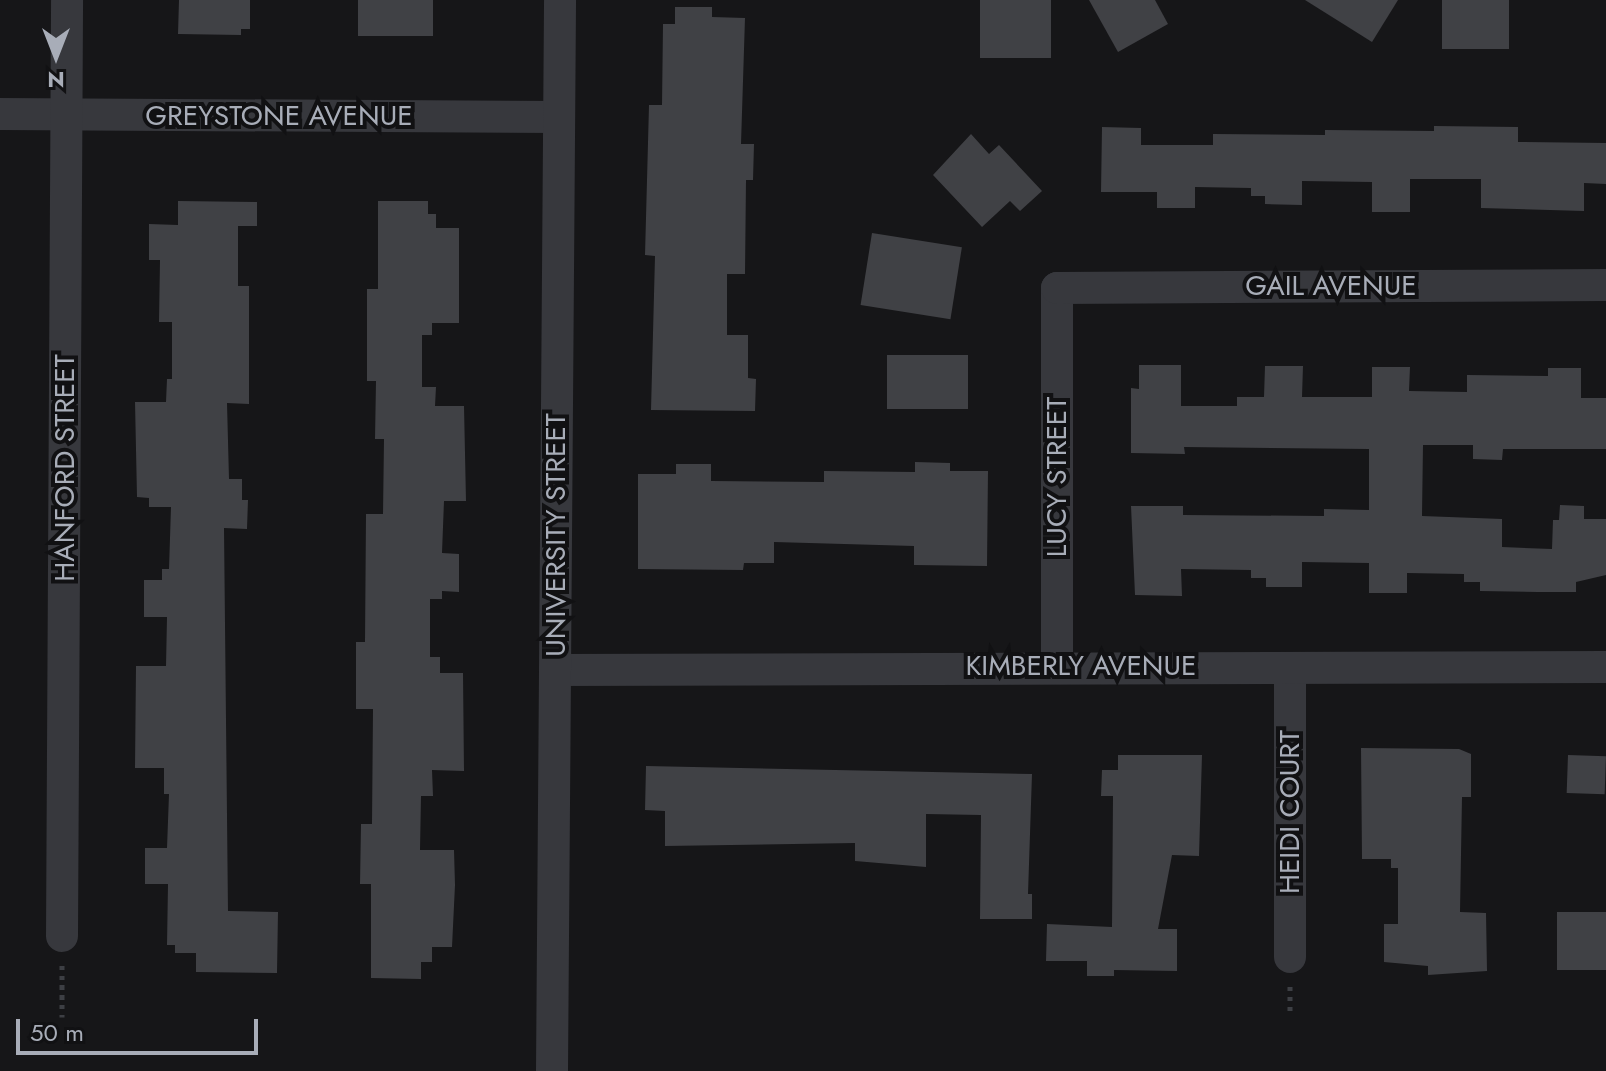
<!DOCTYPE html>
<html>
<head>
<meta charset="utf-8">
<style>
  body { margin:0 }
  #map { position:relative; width:1606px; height:1071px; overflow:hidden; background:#161618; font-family:Jost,sans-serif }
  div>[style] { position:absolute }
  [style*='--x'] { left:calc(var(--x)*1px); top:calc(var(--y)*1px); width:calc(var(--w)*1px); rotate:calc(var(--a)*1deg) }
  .building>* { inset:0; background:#404145; transform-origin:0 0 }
  .path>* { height:5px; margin-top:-2.5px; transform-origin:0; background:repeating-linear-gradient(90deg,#3d3f44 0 4px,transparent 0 10px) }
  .street>* { height:32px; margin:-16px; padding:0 16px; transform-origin:16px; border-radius:16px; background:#37383d }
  span { translate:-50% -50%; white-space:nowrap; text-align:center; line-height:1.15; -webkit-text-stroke:8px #111113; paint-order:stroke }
  .street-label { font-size:28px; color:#a8adb8 }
  .north { position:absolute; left:16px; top:16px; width:80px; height:80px; -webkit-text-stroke:6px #111113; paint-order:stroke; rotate:180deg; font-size:22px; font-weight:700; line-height:32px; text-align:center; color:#a8adb8 }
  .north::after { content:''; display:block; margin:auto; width:28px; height:36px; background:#a8adb8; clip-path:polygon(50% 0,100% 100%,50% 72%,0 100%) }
  .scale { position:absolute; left:16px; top:1019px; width:242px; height:36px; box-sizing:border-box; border:4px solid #a8adb8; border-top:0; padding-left:10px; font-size:24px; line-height:28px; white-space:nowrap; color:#a8adb8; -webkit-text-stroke:6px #111113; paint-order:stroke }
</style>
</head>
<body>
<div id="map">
  <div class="building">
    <i style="clip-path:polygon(179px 0,250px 0,250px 29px,241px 29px,241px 35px,178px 34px)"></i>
    <i style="left:358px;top:0;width:75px;height:36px"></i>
    <i style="left:980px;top:0;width:71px;height:58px"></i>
    <i style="clip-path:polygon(1089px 0,1155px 0,1168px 24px,1118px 52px)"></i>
    <i style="clip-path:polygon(1305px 0,1398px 0,1372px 42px)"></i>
    <i style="left:1442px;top:0;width:67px;height:49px"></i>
    <i style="clip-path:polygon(675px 7px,712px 7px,712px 17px,745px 18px,741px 144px,754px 144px,753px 180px,746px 180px,745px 274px,727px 274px,727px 335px,748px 335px,748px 378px,756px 379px,755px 411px,651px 410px,655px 256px,645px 255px,649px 105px,662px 105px,663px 24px,675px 24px)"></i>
    <i style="clip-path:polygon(1434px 126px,1518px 127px,1518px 142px,1606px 143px,1606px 184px,1584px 183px,1584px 211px,1481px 208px,1481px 179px,1410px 179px,1410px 212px,1372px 212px,1372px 182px,1302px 181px,1302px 205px,1265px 204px,1265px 196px,1251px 196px,1251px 188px,1195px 187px,1195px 208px,1157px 208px,1157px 192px,1101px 192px,1102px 127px,1141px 128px,1141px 145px,1213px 145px,1213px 134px,1325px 135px,1325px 130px,1434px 131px)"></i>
    <i style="clip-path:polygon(971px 134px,989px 154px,999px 145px,1042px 191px,1020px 211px,1010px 201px,982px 227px,933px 175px)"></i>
    <i style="clip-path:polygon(178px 201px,257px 202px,257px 226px,238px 226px,238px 286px,249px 286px,249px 404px,227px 403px,229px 479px,242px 479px,242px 500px,248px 500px,247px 529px,224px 528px,228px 911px,278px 912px,277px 973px,196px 972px,196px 953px,175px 953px,175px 945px,167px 945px,168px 884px,145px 884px,145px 848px,167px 848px,169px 794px,164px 794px,164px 768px,135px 768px,136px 666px,166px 666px,167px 617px,144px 617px,144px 580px,162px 580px,162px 569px,169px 569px,171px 507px,149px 507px,149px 498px,137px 497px,135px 402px,166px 402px,167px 379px,172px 379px,172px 322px,159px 322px,160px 260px,149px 260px,149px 224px,178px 225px)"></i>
    <i style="clip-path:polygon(378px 201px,428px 201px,428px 214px,436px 214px,436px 228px,459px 228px,459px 323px,432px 323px,432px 335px,422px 335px,422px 387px,436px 387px,435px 406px,464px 406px,466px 501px,444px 501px,442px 553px,459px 554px,459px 592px,442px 591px,442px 599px,430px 599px,430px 657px,440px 657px,440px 673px,463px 673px,464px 771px,432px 770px,433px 796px,421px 796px,420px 850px,454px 850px,455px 885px,452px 947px,432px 947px,432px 962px,421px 962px,421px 979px,371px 978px,371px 884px,360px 884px,361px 824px,372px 824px,373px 709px,356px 709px,356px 642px,365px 642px,366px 514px,383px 514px,384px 439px,375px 439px,376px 381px,367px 381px,367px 289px,378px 289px)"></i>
    <i style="left:872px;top:233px;width:91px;height:73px;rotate:9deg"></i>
    <i style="left:887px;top:355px;width:81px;height:54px"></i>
    <i style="clip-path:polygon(1139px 365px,1181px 365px,1181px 406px,1237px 406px,1237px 397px,1264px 397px,1265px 366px,1303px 366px,1302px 397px,1372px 397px,1372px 367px,1410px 367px,1409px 391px,1467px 392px,1467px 375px,1548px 376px,1548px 368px,1581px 368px,1581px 398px,1606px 398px,1606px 449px,1503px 449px,1502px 460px,1473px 459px,1473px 445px,1423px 445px,1422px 516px,1502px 519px,1502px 547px,1552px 549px,1553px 520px,1559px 520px,1560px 505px,1584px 506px,1584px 519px,1606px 519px,1606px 575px,1576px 582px,1576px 592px,1538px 592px,1480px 591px,1480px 582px,1464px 582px,1464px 574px,1407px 573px,1407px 593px,1369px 593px,1369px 563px,1302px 562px,1302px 587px,1266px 587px,1266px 578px,1251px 578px,1251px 570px,1181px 569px,1182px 596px,1135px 595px,1131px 506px,1183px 506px,1183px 515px,1324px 516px,1324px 509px,1369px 510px,1369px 449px,1184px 447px,1185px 454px,1131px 453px,1131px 388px,1139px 389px)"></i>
    <i style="clip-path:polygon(915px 462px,950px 463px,950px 471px,988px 471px,987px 566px,914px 565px,914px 546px,774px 542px,774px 563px,744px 563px,743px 570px,638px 569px,638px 474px,676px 474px,676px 464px,711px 464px,711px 481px,824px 482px,824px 471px,915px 472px)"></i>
    <i style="clip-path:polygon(1361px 748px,1459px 749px,1471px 754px,1471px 797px,1462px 797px,1460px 912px,1486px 913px,1487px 971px,1428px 975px,1428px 966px,1384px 962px,1384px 924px,1398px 924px,1398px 868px,1391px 868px,1391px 859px,1362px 859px)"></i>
    <i style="clip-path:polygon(1118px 755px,1202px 755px,1199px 856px,1172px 855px,1158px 929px,1177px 929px,1177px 971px,1114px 970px,1114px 976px,1087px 976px,1087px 961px,1046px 961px,1047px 924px,1112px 927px,1113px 796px,1101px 796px,1102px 770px,1118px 770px)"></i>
    <i style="left:1568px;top:755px;width:38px;height:38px;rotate:2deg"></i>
    <i style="clip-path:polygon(646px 766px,1032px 774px,1028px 894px,1032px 894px,1032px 919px,980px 919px,981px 815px,926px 814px,926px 867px,855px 861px,855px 843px,665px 846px,665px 811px,645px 810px)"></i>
    <i style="left:1557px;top:912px;width:49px;height:58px"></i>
  </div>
  <div class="path">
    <i style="--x:62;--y:965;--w:52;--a:90"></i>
    <i style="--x:1290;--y:986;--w:26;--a:90"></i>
  </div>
  <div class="street">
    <i style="--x:0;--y:114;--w:558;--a:0.31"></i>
    <i style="--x:1057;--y:665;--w:377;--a:-90"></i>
    <i style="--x:1057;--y:288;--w:549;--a:-0.31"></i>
    <i style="--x:1290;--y:668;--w:289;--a:90"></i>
    <i style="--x:555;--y:670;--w:1051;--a:-0.16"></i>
    <i style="--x:62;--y:936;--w:936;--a:-89.69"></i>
    <i style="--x:552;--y:1071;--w:1071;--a:-89.57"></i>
  </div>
  <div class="street-label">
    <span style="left:279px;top:116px">GREYSTONE AVENUE</span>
    <span style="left:1331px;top:286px">GAIL AVENUE</span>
    <span style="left:65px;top:468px;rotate:-90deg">HANFORD STREET</span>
    <span style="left:1057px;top:477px;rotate:-90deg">LUCY STREET</span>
    <span style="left:556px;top:535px;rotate:-90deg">UNIVERSITY STREET</span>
    <span style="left:1081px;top:666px">KIMBERLY AVENUE</span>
    <span style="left:1290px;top:812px;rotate:-90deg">HEIDI COURT</span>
  </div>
  <div class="north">N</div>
  <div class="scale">50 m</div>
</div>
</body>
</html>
